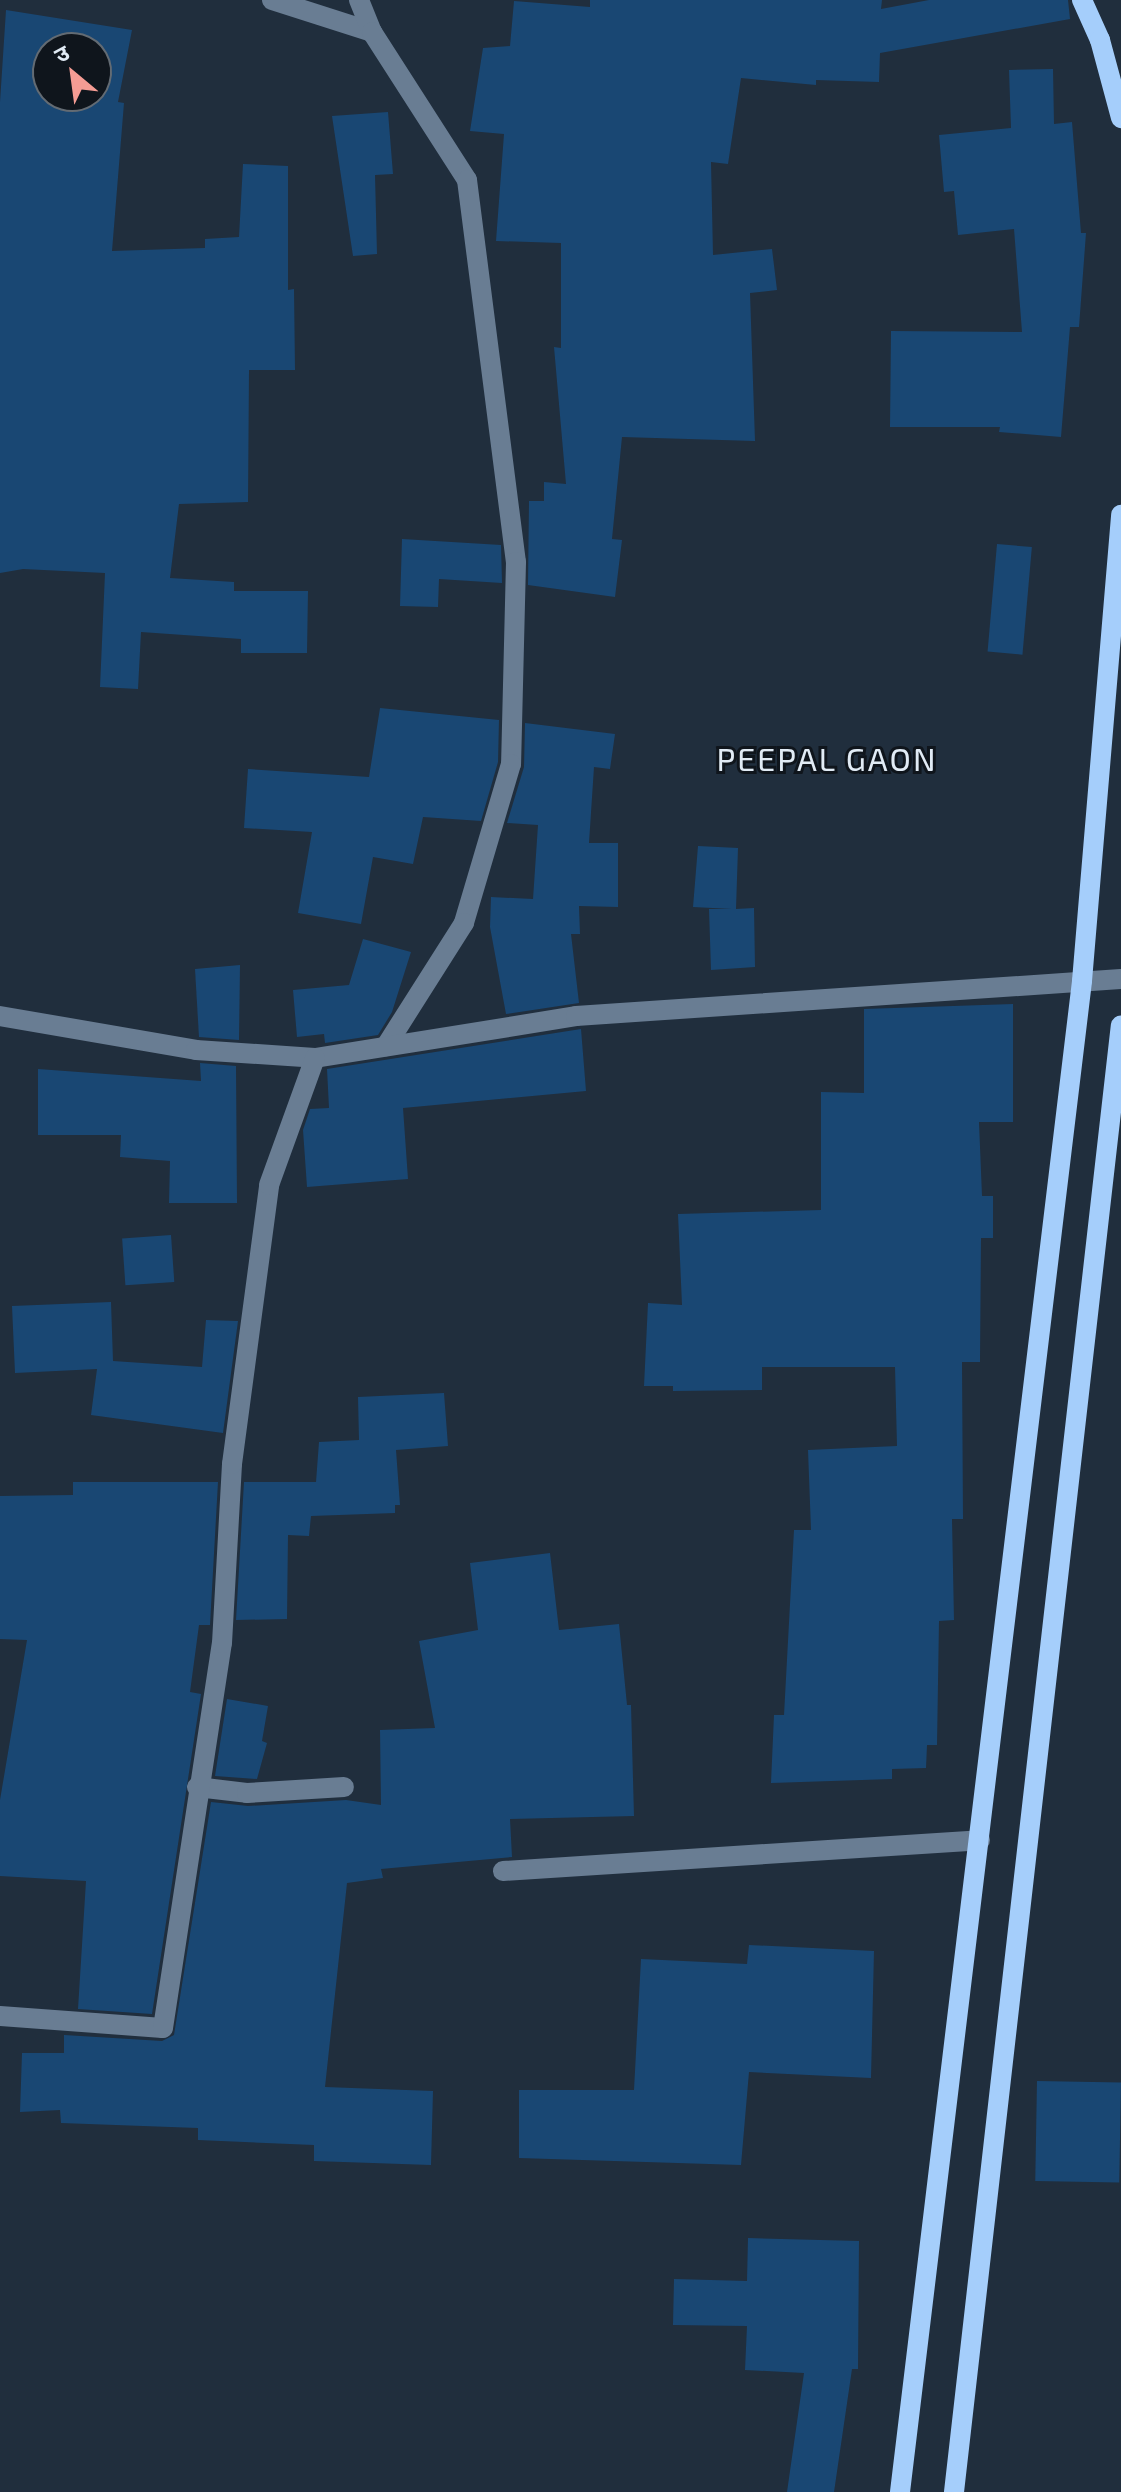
<!DOCTYPE html>
<html>
<head>
<meta charset="utf-8">
<style>
  body { margin:0 }
  #map { position:relative; width:1121px; height:2492px; overflow:hidden; background:#202e3d; font-family:"Exo 2","Noto Sans Devanagari",sans-serif }
  div>[style] { position:absolute }
  [style*='--x'] { left:calc(var(--x)*1px); top:calc(var(--y)*1px); width:calc(var(--w)*1px); rotate:calc(var(--a)*1deg) }
  .building>* { inset:0; background:#194773; transform-origin:0 0 }
  .minor>* { height:20px; margin:-10px; padding:0 10px; transform-origin:10px; border-radius:10px; background:#697d93 }
  .major>* { height:20px; margin:-10px; padding:0 10px; transform-origin:10px; border-radius:10px; background:#a5cefb }
  span { translate:-50% -50%; white-space:nowrap; text-align:center; line-height:1.15; -webkit-text-stroke:6px #0f151c; paint-order:stroke }
  .quarter-label { font-size:32px; color:#e1ebf5; letter-spacing:2px }
  .north { position:absolute; left:32px; top:32px; width:80px; height:80px; box-sizing:border-box; background:#0f151c; border:2px solid #636b73; border-radius:50%; rotate:331deg; font-size:22px; font-weight:700; line-height:32px; text-align:center; color:#e1ebf5 }
  .north::after { content:''; display:block; margin:auto; width:28px; height:36px; background:#f59c94; clip-path:polygon(50% 0,100% 100%,50% 72%,0 100%) }
</style>
</head>
<body>
<div id="map">
  <div class="building">
    <i style="clip-path:polygon(590px 0,882px 0,881px 9px,929px 0,1068px 0,1070px 19px,880px 53px,879px 82px,816px 80px,816px 85px,741px 78px,728px 164px,711px 162px,713px 255px,772px 249px,777px 290px,750px 293px,755px 441px,622px 437px,612px 539px,622px 540px,615px 597px,528px 585px,529px 501px,544px 501px,544px 482px,566px 484px,554px 347px,561px 348px,561px 243px,496px 241px,504px 134px,470px 131px,483px 48px,510px 46px,514px 1px,590px 7px)"></i>
    <i style="clip-path:polygon(evenodd,6px 10px,132px 30px,118px 102px,124px 103px,112px 251px,205px 248px,205px 239px,239px 237px,243px 164px,288px 166px,288px 290px,294px 289px,295px 370px,249px 370px,248px 502px,179px 504px,170px 578px,234px 582px,234px 591px,308px 591px,307px 653px,241px 653px,241px 639px,141px 632px,138px 689px,100px 687px,105px 573px,23px 569px,0 573px,0 102px,6px 10px,48px 48px,96px 48px,96px 96px,48px 96px,48px 48px)"></i>
    <i style="clip-path:polygon(1053px 69px,1054px 124px,1072px 122px,1081px 233px,1086px 233px,1079px 327px,1070px 327px,1061px 437px,999px 432px,1000px 427px,890px 427px,891px 331px,1022px 332px,1014px 229px,958px 235px,954px 191px,944px 192px,939px 135px,1011px 128px,1009px 70px)"></i>
    <i style="clip-path:polygon(388px 112px,393px 174px,375px 175px,377px 254px,353px 256px,332px 116px)"></i>
    <i style="clip-path:polygon(402px 539px,501px 545px,502px 583px,439px 579px,438px 607px,400px 606px)"></i>
    <i style="left:997px;top:544px;width:35px;height:108px;rotate:5deg"></i>
    <i style="clip-path:polygon(380px 708px,499px 720px,498px 762px,481px 821px,423px 817px,413px 864px,373px 857px,361px 924px,298px 913px,312px 832px,244px 828px,248px 769px,369px 777px)"></i>
    <i style="clip-path:polygon(525px 723px,615px 734px,610px 769px,594px 767px,589px 843px,618px 843px,618px 907px,579px 906px,580px 934px,571px 934px,579px 1003px,506px 1014px,490px 927px,491px 897px,533px 899px,538px 825px,507px 823px,524px 767px)"></i>
    <i style="clip-path:polygon(698px 846px,738px 848px,736px 909px,754px 908px,755px 967px,711px 970px,709px 909px,732px 909px,693px 907px)"></i>
    <i style="clip-path:polygon(363px 939px,411px 952px,392px 1012px,378px 1035px,325px 1043px,324px 1034px,297px 1037px,293px 990px,349px 985px)"></i>
    <i style="clip-path:polygon(240px 965px,239px 1040px,199px 1037px,195px 969px)"></i>
    <i style="clip-path:polygon(1013px 1004px,1013px 1122px,979px 1122px,982px 1196px,993px 1196px,993px 1238px,981px 1238px,980px 1362px,962px 1362px,963px 1519px,952px 1519px,954px 1620px,939px 1621px,937px 1745px,927px 1745px,926px 1768px,892px 1769px,892px 1779px,771px 1783px,774px 1715px,784px 1715px,794px 1530px,811px 1530px,808px 1450px,897px 1446px,895px 1367px,762px 1367px,762px 1390px,673px 1391px,673px 1386px,644px 1386px,648px 1303px,682px 1305px,678px 1214px,821px 1210px,821px 1092px,864px 1093px,864px 1009px)"></i>
    <i style="clip-path:polygon(581px 1029px,586px 1091px,403px 1108px,408px 1179px,307px 1187px,303px 1130px,310px 1109px,329px 1108px,327px 1069px)"></i>
    <i style="clip-path:polygon(200px 1063px,236px 1066px,237px 1203px,169px 1203px,170px 1161px,120px 1157px,121px 1135px,38px 1135px,38px 1069px,201px 1081px)"></i>
    <i style="left:171px;top:1235px;width:47px;height:49px;rotate:86deg"></i>
    <i style="clip-path:polygon(111px 1302px,113px 1361px,202px 1367px,206px 1320px,238px 1321px,223px 1433px,91px 1415px,97px 1369px,15px 1373px,12px 1306px)"></i>
    <i style="clip-path:polygon(444px 1393px,448px 1446px,396px 1450px,400px 1505px,395px 1505px,395px 1513px,311px 1516px,309px 1536px,288px 1535px,287px 1619px,236px 1620px,244px 1482px,316px 1482px,319px 1442px,359px 1440px,358px 1397px)"></i>
    <i style="clip-path:polygon(73px 1482px,218px 1482px,210px 1625px,199px 1625px,190px 1692px,201px 1694px,152px 2014px,78px 2009px,86px 1881px,0 1876px,0 1800px,27px 1640px,0 1639px,0 1496px,73px 1495px)"></i>
    <i style="clip-path:polygon(550px 1553px,559px 1630px,619px 1624px,627px 1705px,631px 1705px,634px 1816px,510px 1819px,512px 1857px,381px 1869px,383px 1878px,347px 1883px,325px 2087px,433px 2091px,431px 2165px,314px 2161px,314px 2145px,198px 2140px,198px 2128px,61px 2123px,60px 2110px,20px 2112px,22px 2053px,64px 2053px,64px 2035px,162px 2041px,174px 2035px,211px 1802px,248px 1806px,346px 1800px,381px 1805px,380px 1730px,435px 1728px,419px 1641px,478px 1630px,470px 1563px)"></i>
    <i style="clip-path:polygon(227px 1699px,268px 1706px,262px 1741px,267px 1743px,257px 1779px,215px 1776px)"></i>
    <i style="clip-path:polygon(749px 1945px,874px 1951px,871px 2078px,749px 2072px,741px 2165px,519px 2158px,519px 2090px,634px 2090px,641px 1959px,747px 1964px)"></i>
    <i style="left:1037px;top:2081px;width:84px;height:100px;rotate:1deg"></i>
    <i style="clip-path:polygon(748px 2238px,859px 2241px,858px 2369px,852px 2369px,834px 2492px,787px 2492px,804px 2373px,745px 2370px,747px 2326px,673px 2325px,674px 2279px,747px 2281px)"></i>
  </div>
  <div class="minor">
    <i style="--x:272;--y:0;--w:105;--a:17.7"></i>
    <i style="--x:359;--y:0;--w:35;--a:68"></i>
    <i style="--x:372;--y:32;--w:176;--a:57.3"></i>
    <i style="--x:467;--y:180;--w:385;--a:82.7"></i>
    <i style="--x:516;--y:562;--w:202;--a:91.4"></i>
    <i style="--x:511;--y:764;--w:166;--a:106.5"></i>
    <i style="--x:464;--y:923;--w:146;--a:122.4"></i>
    <i style="--x:0;--y:1016;--w:199;--a:9.8"></i>
    <i style="--x:196;--y:1050;--w:119;--a:3.8"></i>
    <i style="--x:315;--y:1058;--w:264;--a:-9.1"></i>
    <i style="--x:576;--y:1016;--w:546;--a:-3.88"></i>
    <i style="--x:197;--y:1787;--w:50;--a:6.8"></i>
    <i style="--x:247;--y:1793;--w:97;--a:-3.5"></i>
    <i style="--x:503;--y:1871;--w:478;--a:-3.7"></i>
    <i style="--x:0;--y:2016;--w:163;--a:4.2"></i>
    <i style="--x:163;--y:2028;--w:389;--a:-81.3"></i>
    <i style="--x:222;--y:1643;--w:179;--a:-86.8"></i>
    <i style="--x:232;--y:1464;--w:281;--a:-82.4"></i>
    <i style="--x:269;--y:1185;--w:135;--a:-70.1"></i>
  </div>
  <div class="major">
    <i style="--x:1082;--y:0;--w:44;--a:65.8"></i>
    <i style="--x:1100;--y:40;--w:81;--a:74.9"></i>
    <i style="--x:900;--y:2492;--w:1522;--a:-83.13"></i>
    <i style="--x:1082;--y:981;--w:468;--a:-85.2"></i>
    <i style="--x:954;--y:2492;--w:1476;--a:-83.51"></i>
  </div>
  <div class="quarter-label">
    <span style="left:827px;top:758px">PEEPAL GAON</span>
  </div>
  <div class="north">उ</div>
</div>
</body>
</html>
